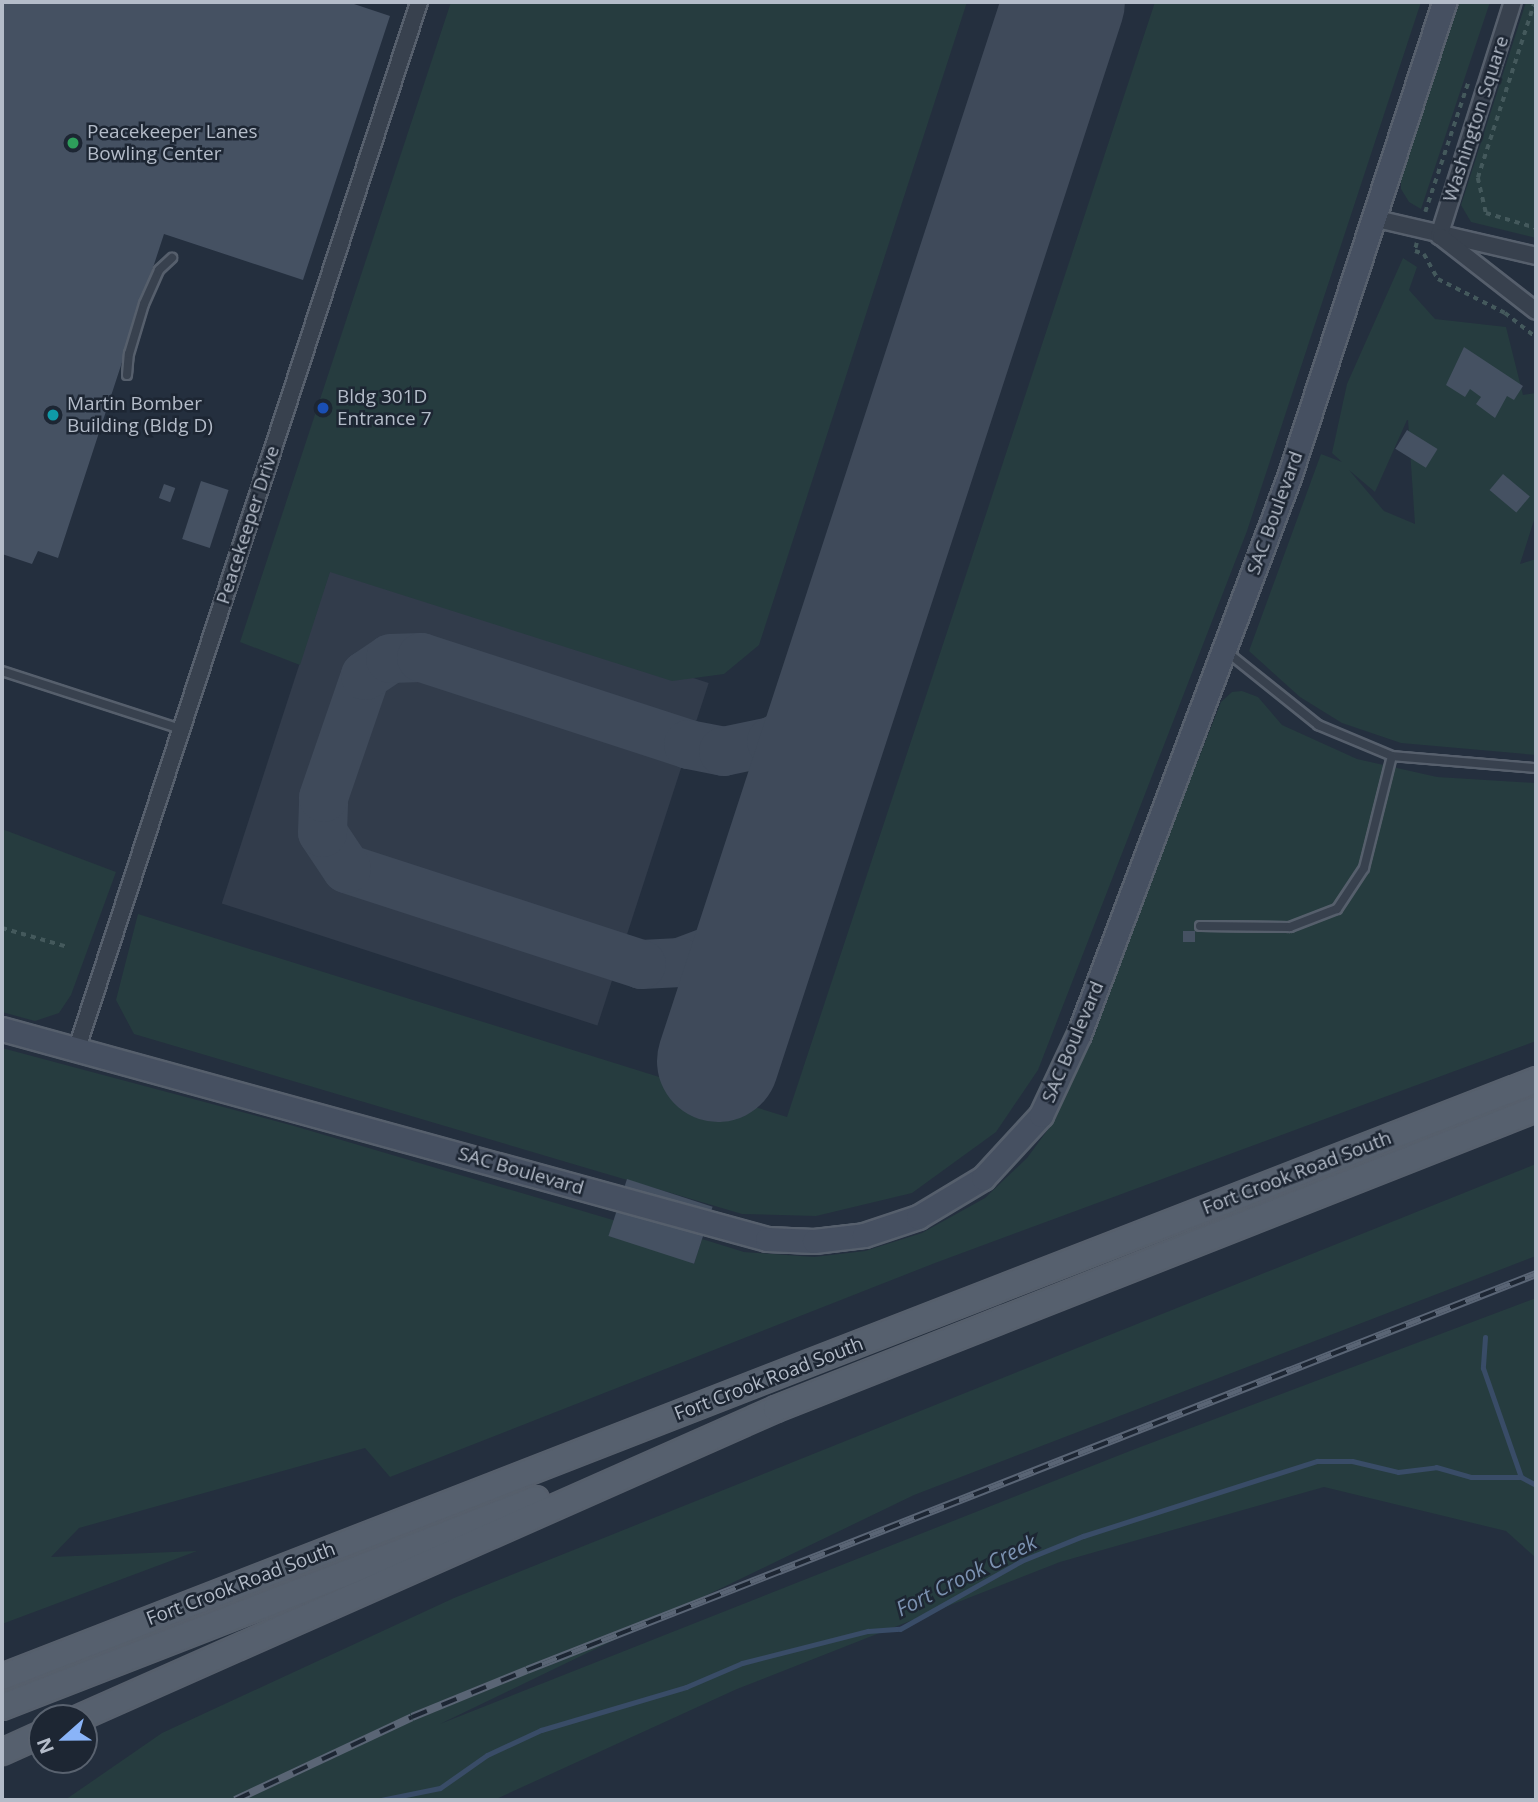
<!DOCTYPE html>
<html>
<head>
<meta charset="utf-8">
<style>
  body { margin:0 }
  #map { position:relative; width:1538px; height:1802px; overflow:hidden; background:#242f3e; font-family:"Open Sans",sans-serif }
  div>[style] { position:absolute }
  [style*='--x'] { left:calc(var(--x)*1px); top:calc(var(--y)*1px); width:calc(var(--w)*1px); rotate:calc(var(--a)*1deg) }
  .airport>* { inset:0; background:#323c4b; transform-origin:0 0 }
  .green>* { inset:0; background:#263c3f }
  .stream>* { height:5px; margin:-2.5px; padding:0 2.5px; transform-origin:2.5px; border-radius:2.5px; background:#394c67 }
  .taxiway>* { height:49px; margin:-24.5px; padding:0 24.5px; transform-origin:24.5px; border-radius:24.5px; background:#3f4a5a }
  .runway>* { height:122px; margin:-61px; padding:0 61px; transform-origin:61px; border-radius:61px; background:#3f4a5a }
  .building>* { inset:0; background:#455162; transform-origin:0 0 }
  .path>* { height:3.5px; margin-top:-1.75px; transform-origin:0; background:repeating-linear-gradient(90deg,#44595c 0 5px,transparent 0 10px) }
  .roads { filter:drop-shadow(2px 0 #565f6c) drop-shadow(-2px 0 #565f6c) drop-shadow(0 2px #565f6c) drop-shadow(0 -2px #565f6c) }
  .lane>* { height:8px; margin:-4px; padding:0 4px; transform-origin:4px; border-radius:4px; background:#38414e }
  .street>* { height:16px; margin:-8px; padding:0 8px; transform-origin:8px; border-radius:8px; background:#38414e }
  .secondary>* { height:23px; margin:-11.5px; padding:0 11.5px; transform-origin:11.5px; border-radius:11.5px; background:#465061 }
  .primary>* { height:24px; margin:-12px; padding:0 12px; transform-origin:12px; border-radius:12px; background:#56606e }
  .rail>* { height:8px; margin-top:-4px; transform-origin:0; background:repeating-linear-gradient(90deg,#1d2633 0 16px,#5a6575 0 32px); box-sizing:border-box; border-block:2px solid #5a6575 }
  .dots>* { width:19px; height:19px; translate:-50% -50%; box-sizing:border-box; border:4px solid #1d2633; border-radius:50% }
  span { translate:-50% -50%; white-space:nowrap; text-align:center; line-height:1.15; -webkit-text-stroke:5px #1d2633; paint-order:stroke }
  .street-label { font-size:19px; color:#b4bcc9 }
  .poi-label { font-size:19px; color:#b4bcc9 }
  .left { translate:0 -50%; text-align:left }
  .water-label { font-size:21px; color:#7c92b1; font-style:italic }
  .frame { position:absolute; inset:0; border:4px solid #b4bcc9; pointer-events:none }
  .north { position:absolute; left:28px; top:1704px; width:70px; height:70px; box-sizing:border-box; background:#1d2633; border:2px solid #59626f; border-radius:50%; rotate:249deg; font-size:19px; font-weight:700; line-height:28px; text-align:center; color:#b4bcc9 }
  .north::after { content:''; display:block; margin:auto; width:24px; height:32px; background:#8ab4f8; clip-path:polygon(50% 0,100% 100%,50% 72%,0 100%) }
</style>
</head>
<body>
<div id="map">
  <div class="airport">
    <i style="left:333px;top:561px;width:395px;height:360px;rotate:18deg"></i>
  </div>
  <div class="green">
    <i style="clip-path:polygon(451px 2px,967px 2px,759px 645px,724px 674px,672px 681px,330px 572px,300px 665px,240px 642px)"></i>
    <i style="clip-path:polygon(1155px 2px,1421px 2px,1247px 531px,1038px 1070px,996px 1132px,912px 1193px,816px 1216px,742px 1214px,134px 1034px,116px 1000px,138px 914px,787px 1117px)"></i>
    <i style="clip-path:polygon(1457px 2px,1490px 2px,1421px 209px,1409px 202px,1401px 189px,1401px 173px)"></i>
    <i style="clip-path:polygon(1526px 2px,1536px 2px,1536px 238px,1471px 222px,1461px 205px)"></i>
    <i style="clip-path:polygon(evenodd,1403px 258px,1417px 267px,1409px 290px,1435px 319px,1506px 327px,1523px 395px,1536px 393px,1536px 514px,1520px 564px,1536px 559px,1536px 755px,1401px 743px,1342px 723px,1300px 697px,1249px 651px,1321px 454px,1342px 462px,1332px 453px,1347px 384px,1403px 258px,1407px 420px,1408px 420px,1415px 524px,1384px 511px,1349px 470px,1375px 492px,1407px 420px)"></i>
    <i style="clip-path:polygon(1242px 691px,1258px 697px,1282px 725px,1357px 759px,1437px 777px,1536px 783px,1536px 1041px,935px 1263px,390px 1477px,365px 1448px,79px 1528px,51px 1557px,197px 1551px,2px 1624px,2px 1048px,294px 1126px,613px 1220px,694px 1264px,702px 1239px,744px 1252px,814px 1257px,865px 1251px,922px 1233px,985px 1198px,1027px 1158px,1055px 1120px,1221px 702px,1232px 692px)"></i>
    <i style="clip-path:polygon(2px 829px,116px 872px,71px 995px,59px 1013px,35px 1021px,2px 1012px)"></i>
    <i style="clip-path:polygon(1536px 1164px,1536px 1256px,914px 1495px,440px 1724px,1135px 1449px,1536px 1298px,1536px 1558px,1506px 1531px,1324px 1487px,1060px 1562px,737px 1689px,494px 1800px,65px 1800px,162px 1733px,454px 1598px)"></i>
  </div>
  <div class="stream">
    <i style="--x:1485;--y:1337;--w:31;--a:94"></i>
    <i style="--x:1483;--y:1368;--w:115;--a:70.8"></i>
    <i style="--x:381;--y:1800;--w:60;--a:-11.5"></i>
    <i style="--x:440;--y:1788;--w:57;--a:-35.1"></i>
    <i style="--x:487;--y:1755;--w:60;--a:-24.8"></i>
    <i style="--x:541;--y:1730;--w:151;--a:-16.5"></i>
    <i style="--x:686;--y:1687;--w:61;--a:-23.2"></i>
    <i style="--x:742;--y:1663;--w:130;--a:-14.3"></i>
    <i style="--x:868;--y:1631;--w:32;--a:-4"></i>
    <i style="--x:900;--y:1629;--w:139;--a:-29.3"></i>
    <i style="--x:1021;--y:1561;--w:67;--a:-22"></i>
    <i style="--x:1083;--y:1536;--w:246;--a:-17.8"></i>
    <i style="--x:1317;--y:1461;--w:35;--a:0"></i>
    <i style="--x:1352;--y:1461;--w:47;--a:13.4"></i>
    <i style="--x:1398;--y:1472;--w:38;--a:-7"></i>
    <i style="--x:1436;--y:1467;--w:36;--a:16"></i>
    <i style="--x:1471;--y:1477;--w:50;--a:0"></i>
    <i style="--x:1521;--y:1477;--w:17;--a:28"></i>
  </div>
  <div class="taxiway">
    <i style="--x:780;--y:871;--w:60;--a:122.1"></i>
    <i style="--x:748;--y:922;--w:41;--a:140.9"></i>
    <i style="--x:716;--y:948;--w:39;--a:159"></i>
    <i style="--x:680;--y:962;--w:39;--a:177"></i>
    <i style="--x:641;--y:964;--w:310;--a:-162"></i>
    <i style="--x:346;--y:868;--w:43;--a:-123.7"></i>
    <i style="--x:322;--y:832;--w:35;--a:-88"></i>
    <i style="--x:323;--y:797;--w:129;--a:-71"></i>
    <i style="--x:365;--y:675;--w:30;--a:-34"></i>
    <i style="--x:390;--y:658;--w:31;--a:-2"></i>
    <i style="--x:421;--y:657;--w:281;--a:18"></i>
    <i style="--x:688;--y:744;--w:36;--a:11"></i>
    <i style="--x:723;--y:751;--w:49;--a:-11.8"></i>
    <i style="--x:771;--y:741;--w:26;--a:-28"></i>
    <i style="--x:794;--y:729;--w:47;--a:-44.1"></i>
    <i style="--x:828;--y:696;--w:43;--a:-60.4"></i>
  </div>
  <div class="runway">
    <i style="--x:718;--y:1061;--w:1114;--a:-71.91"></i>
  </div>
  <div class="building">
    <i style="clip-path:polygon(2px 2px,348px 2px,390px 16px,303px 280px,164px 234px,58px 558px,38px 551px,32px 564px,2px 554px)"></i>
    <i style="clip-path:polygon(1464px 347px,1523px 386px,1514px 400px,1507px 396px,1495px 418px,1476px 404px,1481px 397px,1470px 389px,1465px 397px,1446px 385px)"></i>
    <i style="left:1407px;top:430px;width:36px;height:22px;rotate:32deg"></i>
    <i style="left:1503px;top:474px;width:35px;height:21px;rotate:40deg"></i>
    <i style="left:201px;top:481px;width:29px;height:61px;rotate:18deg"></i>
    <i style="left:164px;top:484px;width:12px;height:15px;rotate:20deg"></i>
    <i style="left:1183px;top:931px;width:12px;height:11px"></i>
    <i style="left:627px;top:1179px;width:90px;height:60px;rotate:18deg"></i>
  </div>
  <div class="path">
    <i style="--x:1535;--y:2;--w:185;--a:107.9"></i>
    <i style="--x:1478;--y:178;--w:36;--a:77"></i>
    <i style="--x:1486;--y:213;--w:52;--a:16.7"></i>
    <i style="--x:1425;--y:212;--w:139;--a:-71.6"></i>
    <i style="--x:1417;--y:243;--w:8;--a:104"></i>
    <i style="--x:1415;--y:251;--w:9;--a:18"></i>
    <i style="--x:1424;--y:254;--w:29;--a:61"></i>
    <i style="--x:1438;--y:279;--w:75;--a:26.9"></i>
    <i style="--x:1505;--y:313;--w:39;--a:38"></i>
    <i style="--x:2;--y:928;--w:69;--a:16.1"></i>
  </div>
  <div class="roads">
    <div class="lane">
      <i style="--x:127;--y:375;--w:21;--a:-85"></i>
      <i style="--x:129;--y:354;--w:52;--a:-73.3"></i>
      <i style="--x:144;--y:304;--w:37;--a:-66"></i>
      <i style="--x:159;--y:270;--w:18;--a:-43"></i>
      <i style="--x:1227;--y:652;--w:117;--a:38.7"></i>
      <i style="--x:1318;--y:725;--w:80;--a:22.7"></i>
      <i style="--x:1392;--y:756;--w:144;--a:4.8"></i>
      <i style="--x:2;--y:671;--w:187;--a:18"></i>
      <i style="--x:1200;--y:926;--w:90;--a:0.6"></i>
      <i style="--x:1290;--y:927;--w:50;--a:-21"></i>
      <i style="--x:1337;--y:909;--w:49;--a:-56.6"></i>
      <i style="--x:1364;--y:868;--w:115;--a:-76"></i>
    </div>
    <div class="street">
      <i style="--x:1373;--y:218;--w:167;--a:13.1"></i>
      <i style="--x:1439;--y:236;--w:245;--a:-72.5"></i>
      <i style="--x:1441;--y:237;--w:120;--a:37.9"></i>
      <i style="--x:77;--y:1048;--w:1100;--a:-71.89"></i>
    </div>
    <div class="secondary">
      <i style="--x:2;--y:1029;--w:793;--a:15.35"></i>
      <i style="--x:767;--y:1239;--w:47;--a:2.4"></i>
      <i style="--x:814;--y:1241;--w:50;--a:-6.8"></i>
      <i style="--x:864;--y:1235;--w:57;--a:-18.4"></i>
      <i style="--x:918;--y:1217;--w:76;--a:-31"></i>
      <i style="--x:983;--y:1178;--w:86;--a:-47.4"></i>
      <i style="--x:1041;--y:1115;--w:89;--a:-64.9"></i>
      <i style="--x:1079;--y:1034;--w:595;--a:-69.34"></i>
      <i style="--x:1289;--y:477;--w:500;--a:-71.9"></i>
    </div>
    <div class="primary">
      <i style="--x:2;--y:1677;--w:1646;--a:-21.26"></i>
      <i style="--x:2;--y:1707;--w:573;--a:-21.28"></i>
      <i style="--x:79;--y:1718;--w:762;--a:-23.91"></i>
      <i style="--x:776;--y:1409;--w:817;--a:-21.54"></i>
      <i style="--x:2;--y:1752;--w:44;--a:-24.2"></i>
    </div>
  </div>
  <div class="rail">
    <i style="--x:235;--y:1800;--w:195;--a:-25.1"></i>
    <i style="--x:412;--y:1717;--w:124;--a:-22.2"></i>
    <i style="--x:527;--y:1670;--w:1084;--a:-21.43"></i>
  </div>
  <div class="dots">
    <i style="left:73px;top:143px;background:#2e9e5b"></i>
    <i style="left:323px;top:408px;background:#1a4fb4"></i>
    <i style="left:53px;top:415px;background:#0f9aa8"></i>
  </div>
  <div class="street-label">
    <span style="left:1476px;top:119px;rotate:-72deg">Washington Square</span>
    <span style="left:1275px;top:513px;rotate:-70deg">SAC Boulevard</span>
    <span style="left:248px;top:525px;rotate:-72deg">Peacekeeper Drive</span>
    <span style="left:1073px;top:1042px;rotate:-67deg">SAC Boulevard</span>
    <span style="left:521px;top:1171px;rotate:16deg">SAC Boulevard</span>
    <span style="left:1297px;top:1173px;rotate:-21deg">Fort Crook Road South</span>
    <span style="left:769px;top:1379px;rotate:-21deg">Fort Crook Road South</span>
    <span style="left:241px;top:1584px;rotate:-21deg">Fort Crook Road South</span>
  </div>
  <div class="poi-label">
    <span class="left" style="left:87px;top:143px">Peacekeeper Lanes<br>Bowling Center</span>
    <span class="left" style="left:337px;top:408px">Bldg 301D<br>Entrance 7</span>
    <span class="left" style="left:67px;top:415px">Martin Bomber<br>Building (Bldg D)</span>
  </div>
  <div class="water-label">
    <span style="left:966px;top:1575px;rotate:-27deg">Fort Crook Creek</span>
  </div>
  <div class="frame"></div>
  <div class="north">N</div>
</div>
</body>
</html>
